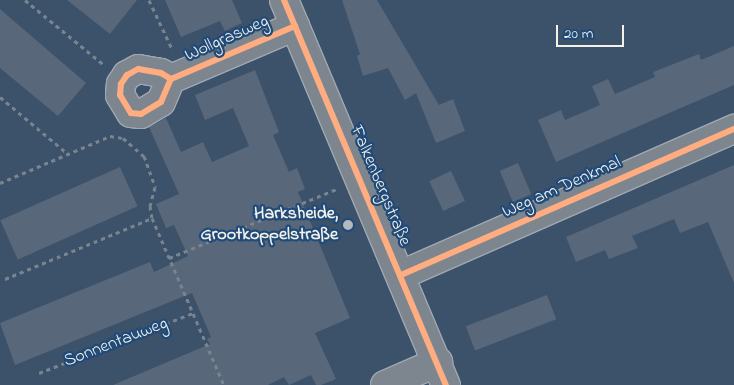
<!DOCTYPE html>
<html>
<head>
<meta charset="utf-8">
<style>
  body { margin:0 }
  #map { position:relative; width:734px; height:385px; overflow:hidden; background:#3c526a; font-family:"Indie Flower",sans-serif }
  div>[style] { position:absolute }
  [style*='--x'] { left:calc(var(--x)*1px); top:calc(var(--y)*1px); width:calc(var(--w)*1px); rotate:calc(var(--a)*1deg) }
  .building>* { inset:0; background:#586779; transform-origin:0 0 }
  .path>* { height:3px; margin-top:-1.5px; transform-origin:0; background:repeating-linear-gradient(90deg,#79848f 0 4px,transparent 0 8px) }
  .roads { filter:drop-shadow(1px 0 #9fa8b2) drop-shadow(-1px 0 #9fa8b2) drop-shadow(0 1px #9fa8b2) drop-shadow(0 -1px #9fa8b2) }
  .minor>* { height:28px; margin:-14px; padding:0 14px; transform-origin:14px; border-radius:14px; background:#7d868e }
  .cycleway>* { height:6px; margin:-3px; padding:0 3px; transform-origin:3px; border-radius:3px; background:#ffac80 }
  .dots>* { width:14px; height:14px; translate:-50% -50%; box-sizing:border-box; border:2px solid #1f4a7a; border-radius:50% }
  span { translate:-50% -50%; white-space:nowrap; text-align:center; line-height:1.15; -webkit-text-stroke:4.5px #1f4a7a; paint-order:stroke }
  .street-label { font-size:18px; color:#f4f1e8 }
  .poi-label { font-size:18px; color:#f4f1e8; font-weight:700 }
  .right { translate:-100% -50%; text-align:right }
  .scale { position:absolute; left:556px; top:25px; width:68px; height:22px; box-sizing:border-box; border:2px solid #f4f1e8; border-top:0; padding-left:6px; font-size:15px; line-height:18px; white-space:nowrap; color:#f4f1e8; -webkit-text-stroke:4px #1f4a7a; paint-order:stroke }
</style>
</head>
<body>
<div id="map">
  <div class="building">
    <i style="clip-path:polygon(67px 0,137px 0,110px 34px)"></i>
    <i style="clip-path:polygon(165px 0,232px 0,242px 23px,225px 31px,220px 21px,181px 37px)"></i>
    <i style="clip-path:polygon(342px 0,377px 0,439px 105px,453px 99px,465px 131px,436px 143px,416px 93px,405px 100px,388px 68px,363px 76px,357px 56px,360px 54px)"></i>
    <i style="clip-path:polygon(0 9px,86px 83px,58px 116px,0 68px)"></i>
    <i style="clip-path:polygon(734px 46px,734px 85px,556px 162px,538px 120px,561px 110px,565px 120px,600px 105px,592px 86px,608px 79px,615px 94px,655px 77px,653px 72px,699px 54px,701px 60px)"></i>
    <i style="clip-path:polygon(255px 70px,279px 132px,273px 135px,289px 172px,297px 168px,305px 189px,298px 192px,350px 318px,315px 333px,336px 379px,321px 385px,316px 385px,311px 375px,289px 385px,284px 377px,268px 385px,113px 385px,210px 344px,207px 339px,211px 337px,192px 293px,15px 365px,0 323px,150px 262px,154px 272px,188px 256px,174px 225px,166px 228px,156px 204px,179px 194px,149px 127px,166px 118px,181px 152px,203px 142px,212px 162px,249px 146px,233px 108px,205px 120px,195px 95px)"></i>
    <i style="left:518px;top:163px;width:34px;height:20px;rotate:67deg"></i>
    <i style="clip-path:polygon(734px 165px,734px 283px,708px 222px,680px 233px,674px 219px,632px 236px,638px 248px,609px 259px,605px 250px,576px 262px,566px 237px)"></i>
    <i style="left:120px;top:167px;width:43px;height:131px;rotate:66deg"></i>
    <i style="left:451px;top:171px;width:33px;height:24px;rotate:65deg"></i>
    <i style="left:547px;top:295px;width:26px;height:87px;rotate:69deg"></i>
  </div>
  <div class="path">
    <i style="--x:25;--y:0;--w:102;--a:39.4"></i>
    <i style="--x:149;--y:0;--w:56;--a:64.8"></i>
    <i style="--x:0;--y:97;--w:89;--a:40"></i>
    <i style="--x:123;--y:138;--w:28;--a:41"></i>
    <i style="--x:144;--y:156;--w:33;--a:70"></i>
    <i style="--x:155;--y:187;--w:20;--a:105"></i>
    <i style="--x:150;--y:206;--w:12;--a:81"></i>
    <i style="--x:152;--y:218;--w:182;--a:66.7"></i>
    <i style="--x:0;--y:183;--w:120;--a:-23.1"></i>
    <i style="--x:110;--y:136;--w:12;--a:9"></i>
    <i style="--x:169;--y:258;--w:181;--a:-22.4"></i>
    <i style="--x:5;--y:279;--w:159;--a:-22.5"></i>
    <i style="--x:39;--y:373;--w:165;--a:-21.3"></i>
  </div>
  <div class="roads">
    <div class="minor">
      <i style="--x:284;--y:0;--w:418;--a:67.2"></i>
      <i style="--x:171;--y:79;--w:12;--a:-149"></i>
      <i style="--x:161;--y:73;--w:23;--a:-170"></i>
      <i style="--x:138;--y:69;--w:13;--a:151"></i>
      <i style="--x:127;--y:75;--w:11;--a:124"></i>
      <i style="--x:121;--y:84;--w:11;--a:95"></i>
      <i style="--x:120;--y:95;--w:21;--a:59"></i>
      <i style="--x:131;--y:113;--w:10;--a:6"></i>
      <i style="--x:141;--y:114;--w:23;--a:-31"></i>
      <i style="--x:161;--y:102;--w:25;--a:-67"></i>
      <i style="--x:171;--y:79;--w:135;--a:-23.1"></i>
      <i style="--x:401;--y:275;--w:364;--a:-23.7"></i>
      <i style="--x:385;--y:385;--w:58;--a:-23.5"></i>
    </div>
  </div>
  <div class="cycleway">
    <i style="--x:284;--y:0;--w:418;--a:67.2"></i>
    <i style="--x:171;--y:79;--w:12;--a:-149"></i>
    <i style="--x:161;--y:73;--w:23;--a:-170"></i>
    <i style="--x:138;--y:69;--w:13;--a:151"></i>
    <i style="--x:127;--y:75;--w:11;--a:124"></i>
    <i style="--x:121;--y:84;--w:11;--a:95"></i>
    <i style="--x:120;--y:95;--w:21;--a:59"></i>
    <i style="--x:131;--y:113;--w:10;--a:6"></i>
    <i style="--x:141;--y:114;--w:23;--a:-31"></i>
    <i style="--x:161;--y:102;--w:25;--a:-67"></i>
    <i style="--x:171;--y:79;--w:135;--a:-23.1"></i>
    <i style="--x:401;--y:275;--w:364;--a:-23.7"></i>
  </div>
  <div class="dots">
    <i style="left:348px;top:225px;background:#b4b9bc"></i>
  </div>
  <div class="street-label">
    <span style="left:227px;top:39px;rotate:-24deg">Wollgrasweg</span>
    <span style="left:380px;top:186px;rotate:67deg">Falkenbergstraße</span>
    <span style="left:562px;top:188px;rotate:-24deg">Weg am Denkmal</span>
    <span style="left:116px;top:343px;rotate:-21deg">Sonnentauweg</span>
  </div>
  <div class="poi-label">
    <span class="right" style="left:338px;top:225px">Harksheide,<br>Grootkoppelstraße</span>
  </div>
  <div class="scale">20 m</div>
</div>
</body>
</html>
